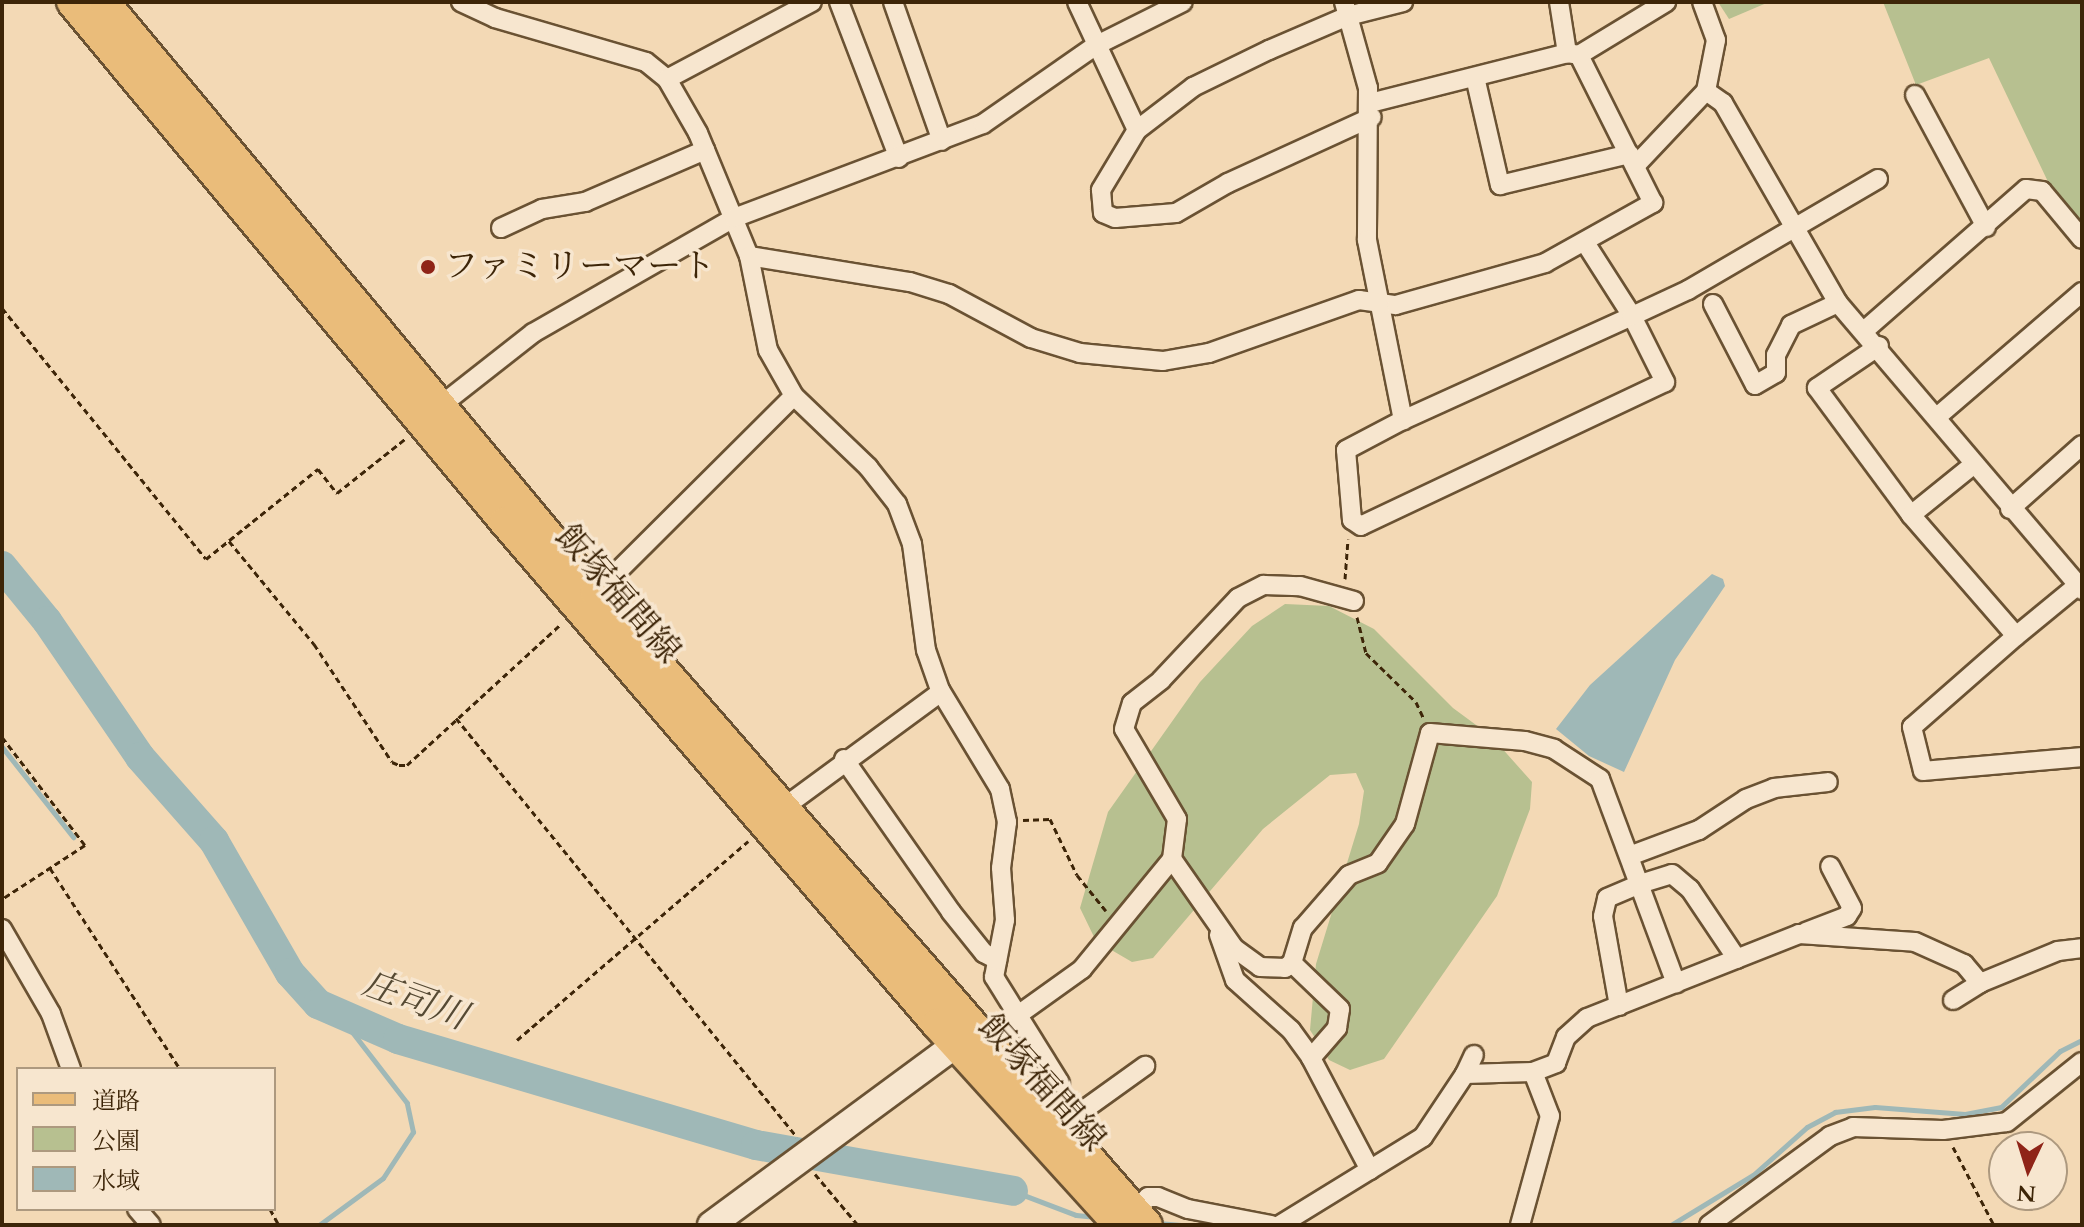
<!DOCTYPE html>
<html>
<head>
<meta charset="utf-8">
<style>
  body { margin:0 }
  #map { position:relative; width:2084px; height:1227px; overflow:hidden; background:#f3d9b5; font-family:Cardo,"Noto Serif JP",serif }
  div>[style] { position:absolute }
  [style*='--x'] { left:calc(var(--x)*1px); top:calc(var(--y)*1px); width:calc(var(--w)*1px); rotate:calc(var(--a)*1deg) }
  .green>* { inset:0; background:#b7c090 }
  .water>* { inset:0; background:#9fb8b7 }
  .stream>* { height:5px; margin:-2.5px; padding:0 2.5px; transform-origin:2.5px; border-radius:2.5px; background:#9fb8b7 }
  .river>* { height:30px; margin:-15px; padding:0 15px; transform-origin:15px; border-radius:15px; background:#9fb8b7 }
  .path>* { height:3px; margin-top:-1.5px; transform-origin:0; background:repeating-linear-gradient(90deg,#3d2508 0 6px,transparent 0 10px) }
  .roads { filter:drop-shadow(2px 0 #6a5233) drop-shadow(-2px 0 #6a5233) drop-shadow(0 2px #6a5233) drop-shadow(0 -2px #6a5233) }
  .street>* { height:18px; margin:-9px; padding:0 9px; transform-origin:9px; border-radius:9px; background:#f7e6cf }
  .secondary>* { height:26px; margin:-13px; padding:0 13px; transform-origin:13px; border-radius:13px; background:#f7e6cf }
  .primary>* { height:30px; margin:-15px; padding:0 15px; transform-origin:15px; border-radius:15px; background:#eabc7a }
  .dots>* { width:22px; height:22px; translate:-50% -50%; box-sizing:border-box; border:4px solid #f7e6cf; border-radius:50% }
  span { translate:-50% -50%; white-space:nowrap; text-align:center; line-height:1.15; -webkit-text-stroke:7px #f7e6cf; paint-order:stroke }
  .poi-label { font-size:34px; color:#3d2508 }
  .left { translate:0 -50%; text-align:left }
  .street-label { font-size:34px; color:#3d2508 }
  .water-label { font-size:36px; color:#564a34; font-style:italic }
  .frame { position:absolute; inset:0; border:4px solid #3d2508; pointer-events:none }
  .legend { position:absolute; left:16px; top:1067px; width:260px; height:144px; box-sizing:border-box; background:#f7e6cf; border:2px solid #ad997f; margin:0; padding:10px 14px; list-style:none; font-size:24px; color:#3d2508 }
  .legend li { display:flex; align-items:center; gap:16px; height:40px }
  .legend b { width:40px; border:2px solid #ad997f }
  .north { position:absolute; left:1988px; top:1131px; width:80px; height:80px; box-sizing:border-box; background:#f7e6cf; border:2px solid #ad997f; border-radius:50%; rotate:184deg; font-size:22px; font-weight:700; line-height:32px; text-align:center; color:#3d2508 }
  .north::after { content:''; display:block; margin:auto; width:28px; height:36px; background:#8f2418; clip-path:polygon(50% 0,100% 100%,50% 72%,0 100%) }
</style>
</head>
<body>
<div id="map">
  <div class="green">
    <i style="clip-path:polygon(1718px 2px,1769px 2px,1729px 19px)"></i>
    <i style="clip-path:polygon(1883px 2px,2082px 2px,2082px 223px,2050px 186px,1989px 58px,1916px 85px)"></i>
    <i style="clip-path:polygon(1285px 604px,1329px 606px,1374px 629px,1453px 708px,1491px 736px,1532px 782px,1530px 809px,1497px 896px,1384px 1059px,1350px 1070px,1329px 1060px,1310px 1030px,1316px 964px,1359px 824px,1364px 791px,1356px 773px,1330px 775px,1263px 829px,1153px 958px,1132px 962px,1096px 941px,1080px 908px,1108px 812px,1200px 682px,1252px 626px)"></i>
  </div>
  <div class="water">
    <i style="clip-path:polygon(1712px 574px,1723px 579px,1725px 586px,1675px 660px,1624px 772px,1589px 756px,1556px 729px,1590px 685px)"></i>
  </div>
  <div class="stream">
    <i style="--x:2;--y:747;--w:115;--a:51.7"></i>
    <i style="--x:1013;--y:1191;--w:67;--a:20.9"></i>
    <i style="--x:1076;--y:1215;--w:20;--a:6"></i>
    <i style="--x:1158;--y:1223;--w:23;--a:5"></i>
    <i style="--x:319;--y:1225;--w:79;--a:-36.3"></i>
    <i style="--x:383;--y:1178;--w:55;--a:-56.9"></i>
    <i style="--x:413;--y:1132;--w:30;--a:-102"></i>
    <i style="--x:407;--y:1103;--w:111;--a:-127.7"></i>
    <i style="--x:1671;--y:1225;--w:96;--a:-31.4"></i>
    <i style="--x:1753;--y:1175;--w:72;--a:-41.6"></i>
    <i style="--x:1807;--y:1127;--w:32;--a:-28"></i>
    <i style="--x:1835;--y:1112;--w:40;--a:-7.1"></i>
    <i style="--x:1875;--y:1107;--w:90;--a:4.4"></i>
    <i style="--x:1965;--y:1114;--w:37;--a:-11"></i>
    <i style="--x:2001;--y:1107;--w:81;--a:-43.5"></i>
    <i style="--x:2060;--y:1051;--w:25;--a:-27"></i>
  </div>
  <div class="river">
    <i style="--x:2;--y:566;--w:71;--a:50.7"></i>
    <i style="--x:47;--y:621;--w:165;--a:55.6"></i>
    <i style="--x:140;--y:757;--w:112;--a:48.6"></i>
    <i style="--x:214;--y:841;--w:152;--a:60.1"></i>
    <i style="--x:290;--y:973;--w:42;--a:47.9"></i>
    <i style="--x:318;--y:1004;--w:87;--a:23.6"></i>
    <i style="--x:398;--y:1039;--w:373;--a:16.5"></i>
    <i style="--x:756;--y:1145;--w:261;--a:10.1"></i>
  </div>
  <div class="path">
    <i style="--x:2;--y:308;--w:323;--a:50.9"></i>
    <i style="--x:206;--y:559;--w:144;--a:-38.8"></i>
    <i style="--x:318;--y:469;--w:31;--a:52"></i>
    <i style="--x:337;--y:493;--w:87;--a:-38.5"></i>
    <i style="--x:229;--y:541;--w:134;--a:50.5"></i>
    <i style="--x:314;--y:644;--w:141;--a:56.5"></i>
    <i style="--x:392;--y:762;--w:8;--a:23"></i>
    <i style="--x:399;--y:765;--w:8;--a:0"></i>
    <i style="--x:407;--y:765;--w:209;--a:-42.5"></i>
    <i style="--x:1345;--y:579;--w:40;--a:-85.7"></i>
    <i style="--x:1357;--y:617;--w:37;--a:76"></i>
    <i style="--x:1366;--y:653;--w:70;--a:44.4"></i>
    <i style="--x:1416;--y:702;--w:17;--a:65"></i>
    <i style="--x:456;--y:718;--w:540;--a:50.86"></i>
    <i style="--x:2;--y:737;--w:136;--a:52.5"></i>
    <i style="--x:85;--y:845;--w:99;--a:147"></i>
    <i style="--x:1023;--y:820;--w:27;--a:-2"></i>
    <i style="--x:1050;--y:819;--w:62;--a:64.3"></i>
    <i style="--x:1077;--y:875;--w:46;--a:51.1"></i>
    <i style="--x:50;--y:868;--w:239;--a:57.1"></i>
    <i style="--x:517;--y:1040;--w:305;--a:-40.7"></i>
    <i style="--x:1953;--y:1147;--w:88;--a:62.3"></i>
    <i style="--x:815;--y:1174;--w:67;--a:49.9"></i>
    <i style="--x:270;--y:1209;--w:18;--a:61"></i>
  </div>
  <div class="roads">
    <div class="street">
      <i style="--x:461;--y:2;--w:38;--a:25"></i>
      <i style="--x:495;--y:18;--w:157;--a:16.2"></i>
      <i style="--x:646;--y:62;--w:27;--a:39"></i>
      <i style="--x:667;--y:79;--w:62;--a:60.1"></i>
      <i style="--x:698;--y:133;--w:133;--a:67.5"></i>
      <i style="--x:749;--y:256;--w:96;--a:78.6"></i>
      <i style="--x:768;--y:350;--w:53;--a:60.5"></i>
      <i style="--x:794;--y:396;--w:103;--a:43.8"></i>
      <i style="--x:868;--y:467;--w:47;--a:51.9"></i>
      <i style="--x:897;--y:504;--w:43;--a:69.4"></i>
      <i style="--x:912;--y:544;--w:107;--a:82.5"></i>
      <i style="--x:926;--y:650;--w:42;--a:70.7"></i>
      <i style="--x:940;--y:690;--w:116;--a:58.8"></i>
      <i style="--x:1000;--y:789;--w:34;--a:78"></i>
      <i style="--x:1007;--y:822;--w:46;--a:97.4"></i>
      <i style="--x:1001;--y:868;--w:52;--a:85.6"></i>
      <i style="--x:1005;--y:920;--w:58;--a:100.9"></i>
      <i style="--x:994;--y:977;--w:125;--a:58.1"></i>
      <i style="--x:839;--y:2;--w:167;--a:69"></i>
      <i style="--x:893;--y:2;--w:147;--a:70.6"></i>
      <i style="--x:1077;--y:2;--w:141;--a:64.9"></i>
      <i style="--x:1137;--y:130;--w:70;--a:121"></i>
      <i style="--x:1101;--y:190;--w:23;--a:85"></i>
      <i style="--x:1103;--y:213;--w:13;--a:23"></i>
      <i style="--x:1115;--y:218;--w:61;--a:-4.7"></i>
      <i style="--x:1176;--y:213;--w:60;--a:-30"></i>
      <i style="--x:1228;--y:183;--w:158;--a:-24.6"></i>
      <i style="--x:1344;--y:2;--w:89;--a:74.4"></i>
      <i style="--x:1368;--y:88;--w:152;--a:90.4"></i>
      <i style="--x:1367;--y:240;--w:184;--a:78.7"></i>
      <i style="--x:1559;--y:2;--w:52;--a:81.1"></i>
      <i style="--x:1475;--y:77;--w:111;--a:77"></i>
      <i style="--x:1500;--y:185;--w:133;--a:-13.5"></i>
      <i style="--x:667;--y:79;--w:164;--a:-28"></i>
      <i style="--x:1706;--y:91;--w:21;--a:35"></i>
      <i style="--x:1723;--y:103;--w:231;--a:60.1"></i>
      <i style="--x:1838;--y:303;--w:377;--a:49.6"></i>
      <i style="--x:1915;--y:95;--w:150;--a:61.7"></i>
      <i style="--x:1370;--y:103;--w:203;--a:-14.2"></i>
      <i style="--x:1567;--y:53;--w:12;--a:9"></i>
      <i style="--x:1579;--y:55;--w:102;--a:-31.3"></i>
      <i style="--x:1137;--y:130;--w:71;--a:-37.5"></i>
      <i style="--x:1193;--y:87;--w:85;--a:-26"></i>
      <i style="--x:1269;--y:50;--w:86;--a:-23.3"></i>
      <i style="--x:1348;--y:16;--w:57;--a:-14.3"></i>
      <i style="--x:1635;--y:166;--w:103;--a:-46.6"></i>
      <i style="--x:1706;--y:91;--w:52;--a:-78.9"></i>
      <i style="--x:1716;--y:40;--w:40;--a:-110.2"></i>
      <i style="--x:501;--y:228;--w:45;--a:-24.9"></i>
      <i style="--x:542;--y:209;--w:44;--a:-9.2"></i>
      <i style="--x:585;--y:202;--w:131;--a:-23.4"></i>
      <i style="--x:1586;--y:244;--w:85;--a:57.4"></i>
      <i style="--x:1632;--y:316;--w:74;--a:63.4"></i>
      <i style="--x:1665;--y:382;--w:336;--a:154.7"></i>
      <i style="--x:1361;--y:526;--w:11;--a:-146"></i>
      <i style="--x:1352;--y:520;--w:70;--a:-94.9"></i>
      <i style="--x:1346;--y:450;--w:64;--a:-27.8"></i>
      <i style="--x:1403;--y:420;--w:252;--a:-24.4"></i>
      <i style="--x:1632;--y:316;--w:62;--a:-24.9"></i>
      <i style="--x:1688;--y:290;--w:220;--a:-30.3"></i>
      <i style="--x:749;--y:256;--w:163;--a:9.2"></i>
      <i style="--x:910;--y:282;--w:41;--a:17.1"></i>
      <i style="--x:949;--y:294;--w:93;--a:28.2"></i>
      <i style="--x:1031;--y:338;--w:51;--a:17"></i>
      <i style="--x:1080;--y:353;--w:83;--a:5.5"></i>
      <i style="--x:1163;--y:361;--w:47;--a:-9.9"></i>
      <i style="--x:1209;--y:353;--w:159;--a:-19.5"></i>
      <i style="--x:1359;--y:300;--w:37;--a:8"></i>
      <i style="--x:1396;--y:305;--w:155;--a:-15.7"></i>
      <i style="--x:1545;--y:263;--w:124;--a:-29.1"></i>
      <i style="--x:1653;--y:203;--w:165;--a:-116.6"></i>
      <i style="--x:1713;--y:304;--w:91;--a:62.6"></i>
      <i style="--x:1755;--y:385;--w:24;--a:-30"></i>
      <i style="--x:1776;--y:373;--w:18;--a:-90"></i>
      <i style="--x:1776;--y:355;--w:34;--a:-63"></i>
      <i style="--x:1791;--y:325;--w:52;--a:-25.1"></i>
      <i style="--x:1865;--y:330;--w:214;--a:-41.2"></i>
      <i style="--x:2026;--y:189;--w:16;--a:7"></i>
      <i style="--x:2042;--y:191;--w:62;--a:50.2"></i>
      <i style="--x:1879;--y:346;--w:75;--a:145.9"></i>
      <i style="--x:1817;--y:388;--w:158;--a:53.5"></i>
      <i style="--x:1911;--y:515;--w:160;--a:49"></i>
      <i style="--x:2016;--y:636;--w:138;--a:138.8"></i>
      <i style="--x:1912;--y:727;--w:45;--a:76"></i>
      <i style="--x:1923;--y:771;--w:160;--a:-5"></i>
      <i style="--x:440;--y:406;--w:118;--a:-38.1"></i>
      <i style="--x:533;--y:333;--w:232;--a:-29.8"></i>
      <i style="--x:734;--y:218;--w:266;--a:-20.7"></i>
      <i style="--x:983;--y:124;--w:136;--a:-34.9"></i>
      <i style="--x:1095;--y:46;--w:98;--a:-26.6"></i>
      <i style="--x:1938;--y:416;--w:190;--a:-40.7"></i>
      <i style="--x:2010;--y:509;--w:96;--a:-41.6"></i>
      <i style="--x:1911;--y:515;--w:80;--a:-38.9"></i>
      <i style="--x:596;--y:593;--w:279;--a:-44.9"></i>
      <i style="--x:2016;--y:636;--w:80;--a:-39.4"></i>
      <i style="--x:844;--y:759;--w:187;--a:55"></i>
      <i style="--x:951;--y:912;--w:53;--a:51.2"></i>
      <i style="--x:984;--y:953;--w:15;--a:28"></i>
      <i style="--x:783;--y:808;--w:196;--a:-36.3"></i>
      <i style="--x:1632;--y:855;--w:72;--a:-20.5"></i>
      <i style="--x:1699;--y:830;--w:56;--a:-33.4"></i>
      <i style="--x:1746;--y:799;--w:30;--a:-21"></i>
      <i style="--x:1774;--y:788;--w:54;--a:-6.3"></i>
      <i style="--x:1172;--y:859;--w:108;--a:55.1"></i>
      <i style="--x:1234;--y:948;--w:32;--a:36"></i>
      <i style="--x:1260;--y:967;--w:25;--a:2"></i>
      <i style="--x:1285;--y:968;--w:9;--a:-36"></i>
      <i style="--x:2;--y:929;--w:98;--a:60"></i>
      <i style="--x:51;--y:1014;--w:59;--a:70"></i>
      <i style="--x:1806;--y:932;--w:44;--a:-21.3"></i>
      <i style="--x:1847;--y:916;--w:9;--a:-58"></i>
      <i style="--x:1852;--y:908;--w:47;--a:-117.6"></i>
      <i style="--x:1219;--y:935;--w:48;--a:70.4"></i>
      <i style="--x:1235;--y:980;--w:75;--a:41.8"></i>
      <i style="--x:1291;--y:1030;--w:34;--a:54"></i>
      <i style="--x:1953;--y:1000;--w:32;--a:-32"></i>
      <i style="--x:1619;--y:1006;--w:91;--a:-100.1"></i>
      <i style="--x:1603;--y:916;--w:18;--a:-77"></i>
      <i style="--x:1607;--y:898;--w:39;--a:-23"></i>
      <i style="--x:1643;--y:883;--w:30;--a:-17"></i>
      <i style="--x:1672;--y:874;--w:23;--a:40"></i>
      <i style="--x:1690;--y:889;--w:84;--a:56.1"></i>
      <i style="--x:983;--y:1040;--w:122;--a:-35.6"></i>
      <i style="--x:1082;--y:969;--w:142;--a:-50.7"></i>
      <i style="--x:1172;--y:859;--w:40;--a:-82.9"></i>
      <i style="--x:1177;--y:819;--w:104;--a:-120.5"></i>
      <i style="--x:1124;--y:729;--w:27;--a:-73"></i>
      <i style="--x:1132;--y:703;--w:37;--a:-38"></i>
      <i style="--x:1161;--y:680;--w:112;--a:-46.8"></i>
      <i style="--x:1238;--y:598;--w:29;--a:-27"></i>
      <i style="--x:1264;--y:585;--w:36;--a:2"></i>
      <i style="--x:1300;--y:586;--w:56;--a:15.5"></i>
      <i style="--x:1465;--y:1074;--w:21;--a:-65"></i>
      <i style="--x:1060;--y:1127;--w:105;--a:-35.7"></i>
      <i style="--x:1370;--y:1170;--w:127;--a:-117.8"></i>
      <i style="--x:1311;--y:1058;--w:40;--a:-49"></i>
      <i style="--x:1337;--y:1028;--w:19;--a:-81"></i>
      <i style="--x:1340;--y:1009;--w:66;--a:-136.2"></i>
      <i style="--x:1292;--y:963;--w:37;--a:-73"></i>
      <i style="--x:1303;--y:928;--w:70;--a:-49"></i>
      <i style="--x:1349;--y:875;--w:31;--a:-22"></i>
      <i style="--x:1378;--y:863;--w:47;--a:-55.3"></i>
      <i style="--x:1405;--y:824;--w:94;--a:-74.6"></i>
      <i style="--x:1430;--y:733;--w:95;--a:4.8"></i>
      <i style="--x:1525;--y:741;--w:30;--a:15"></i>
      <i style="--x:1554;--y:749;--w:55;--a:33.1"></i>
      <i style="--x:1600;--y:779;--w:218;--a:69.6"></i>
      <i style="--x:137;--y:1209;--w:21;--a:49"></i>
      <i style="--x:1135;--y:1212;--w:20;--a:-49"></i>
      <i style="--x:1148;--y:1197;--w:10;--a:0"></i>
      <i style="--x:1158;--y:1197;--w:32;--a:22"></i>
      <i style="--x:1188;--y:1209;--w:85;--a:10.9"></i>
      <i style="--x:1280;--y:1225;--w:168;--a:-31.6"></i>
      <i style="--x:1423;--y:1137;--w:76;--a:-56.3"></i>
      <i style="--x:1465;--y:1074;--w:68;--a:-1.7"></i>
      <i style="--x:1520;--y:1225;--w:113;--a:-74.6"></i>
      <i style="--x:1550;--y:1116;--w:47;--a:-111.1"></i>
      <i style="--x:1533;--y:1072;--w:25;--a:-21"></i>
      <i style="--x:1556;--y:1063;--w:28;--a:-69"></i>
      <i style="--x:1566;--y:1037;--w:28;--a:-42"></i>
      <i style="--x:1587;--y:1018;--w:228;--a:-21.6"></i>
      <i style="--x:1799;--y:934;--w:116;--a:3.9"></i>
      <i style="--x:1915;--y:942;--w:54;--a:24.2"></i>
      <i style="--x:1964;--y:964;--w:25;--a:50"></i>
      <i style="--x:1980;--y:983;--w:84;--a:-22.3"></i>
      <i style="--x:2058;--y:951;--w:24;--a:-7"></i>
      <i style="--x:1709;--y:1225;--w:150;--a:-36.3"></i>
      <i style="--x:1830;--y:1136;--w:25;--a:-21"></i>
      <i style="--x:1853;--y:1127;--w:90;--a:1.9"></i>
      <i style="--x:1943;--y:1130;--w:64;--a:-7.1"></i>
      <i style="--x:2007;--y:1122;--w:96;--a:-38.7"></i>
    </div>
    <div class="secondary">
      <i style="--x:711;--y:1225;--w:322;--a:-36.4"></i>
    </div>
    <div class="primary">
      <i style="--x:72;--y:2;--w:677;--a:50.22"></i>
      <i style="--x:505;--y:522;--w:662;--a:49.29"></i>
      <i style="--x:937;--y:1024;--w:271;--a:47.8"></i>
      <i style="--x:104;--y:2;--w:769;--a:50.22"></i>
      <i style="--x:596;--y:593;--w:838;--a:48.92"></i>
    </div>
  </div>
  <div class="dots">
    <i style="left:428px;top:267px;background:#8f2418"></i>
  </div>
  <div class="poi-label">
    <span class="left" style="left:444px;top:267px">ファミリーマート</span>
  </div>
  <div class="street-label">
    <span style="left:618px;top:594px;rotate:49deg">飯塚福間線</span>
    <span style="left:1042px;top:1083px;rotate:48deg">飯塚福間線</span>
  </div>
  <div class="water-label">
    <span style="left:415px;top:1000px;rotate:20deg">庄司川</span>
  </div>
  <div class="frame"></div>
  <ul class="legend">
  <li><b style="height:10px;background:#eabc7a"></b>道路</li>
  <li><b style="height:22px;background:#b7c090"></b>公園</li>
  <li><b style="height:22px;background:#9fb8b7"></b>水域</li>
  </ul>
  <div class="north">N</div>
</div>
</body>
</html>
